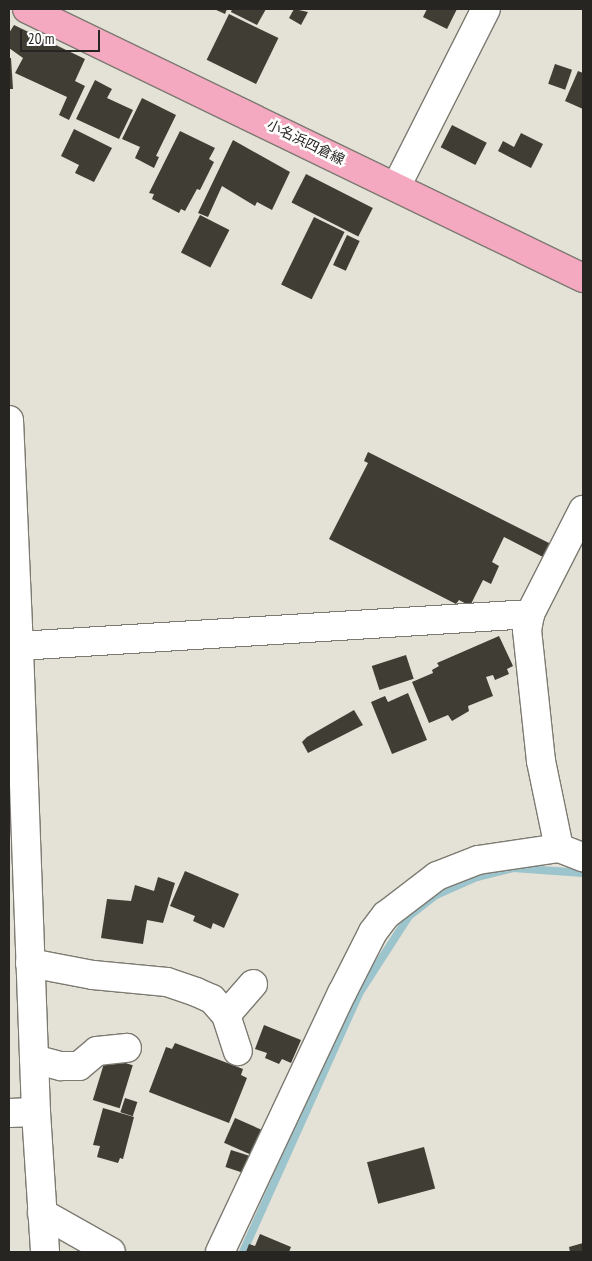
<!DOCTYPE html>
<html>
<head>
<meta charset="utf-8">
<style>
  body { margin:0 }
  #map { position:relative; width:592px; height:1261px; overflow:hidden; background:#e4e1d7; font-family:"PT Sans Narrow","Noto Sans JP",sans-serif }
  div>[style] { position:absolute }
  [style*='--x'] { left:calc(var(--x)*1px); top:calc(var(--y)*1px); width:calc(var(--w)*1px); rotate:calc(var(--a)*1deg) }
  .stream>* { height:8px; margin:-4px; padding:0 4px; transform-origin:4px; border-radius:4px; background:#9cc4cd }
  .building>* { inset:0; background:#403d35; transform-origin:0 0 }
  .roads { filter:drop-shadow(1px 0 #7c7a71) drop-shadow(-1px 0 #7c7a71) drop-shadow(0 1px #7c7a71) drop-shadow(0 -1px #7c7a71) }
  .minor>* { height:28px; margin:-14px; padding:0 14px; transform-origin:14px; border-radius:14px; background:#fff }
  .primary>* { height:28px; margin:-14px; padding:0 14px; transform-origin:14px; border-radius:14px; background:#f4a9c0 }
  span { translate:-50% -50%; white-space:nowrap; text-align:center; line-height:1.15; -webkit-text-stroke:5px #fff; paint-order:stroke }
  .street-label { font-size:14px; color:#262521 }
  .frame { position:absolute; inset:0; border:10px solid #262521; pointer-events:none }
  .scale { position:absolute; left:20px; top:30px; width:80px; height:22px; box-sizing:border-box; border:2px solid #262521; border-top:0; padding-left:6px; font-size:15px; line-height:18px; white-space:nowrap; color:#262521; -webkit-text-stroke:4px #fff; paint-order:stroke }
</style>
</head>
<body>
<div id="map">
  <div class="stream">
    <i style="--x:243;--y:1252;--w:285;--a:-65.8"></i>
    <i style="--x:360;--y:992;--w:90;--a:-57.2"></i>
    <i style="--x:409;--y:916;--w:34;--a:-38"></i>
    <i style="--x:436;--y:895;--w:45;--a:-23.7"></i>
    <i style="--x:477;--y:877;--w:37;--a:-14"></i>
    <i style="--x:513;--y:868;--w:70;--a:4.1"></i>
  </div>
  <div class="building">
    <i style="clip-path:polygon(214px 9px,227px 9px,225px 14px)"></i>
    <i style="clip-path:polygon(232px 9px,266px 9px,257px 25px,231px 12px)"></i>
    <i style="clip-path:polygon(294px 9px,308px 12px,301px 25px,289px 18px)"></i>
    <i style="clip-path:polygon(427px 9px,457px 9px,447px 29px,423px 17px)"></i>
    <i style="left:229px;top:14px;width:55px;height:51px;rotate:26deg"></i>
    <i style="clip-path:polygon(14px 25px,85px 59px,75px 81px,85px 86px,69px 120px,59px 115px,67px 97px,15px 73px,23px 58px,9px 48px,9px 33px)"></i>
    <i style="clip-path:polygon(9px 58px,11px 58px,13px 89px,9px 89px)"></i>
    <i style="left:555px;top:64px;width:18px;height:21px;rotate:19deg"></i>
    <i style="clip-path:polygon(578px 71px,583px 73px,583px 109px,565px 101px)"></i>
    <i style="clip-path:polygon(95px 80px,112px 89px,107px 98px,133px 110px,119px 139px,76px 119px)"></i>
    <i style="clip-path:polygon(142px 98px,176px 115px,156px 156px,159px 157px,154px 168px,135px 158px,140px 147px,122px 139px)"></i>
    <i style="left:452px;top:125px;width:39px;height:25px;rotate:27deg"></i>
    <i style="clip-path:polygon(74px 129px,112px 148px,94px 182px,75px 173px,79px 165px,61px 156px)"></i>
    <i style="clip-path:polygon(180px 131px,215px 148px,209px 159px,214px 162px,200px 190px,197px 189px,185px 211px,181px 209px,179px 213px,152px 199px,154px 194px,149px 193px)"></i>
    <i style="clip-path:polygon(521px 133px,543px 144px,531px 168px,498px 151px,503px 141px,514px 147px)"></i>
    <i style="clip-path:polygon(233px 140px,290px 172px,272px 210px,257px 202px,255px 206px,222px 186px,208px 217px,198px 213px)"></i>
    <i style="left:306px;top:174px;width:75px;height:32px;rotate:27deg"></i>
    <i style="left:200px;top:215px;width:33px;height:42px;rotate:27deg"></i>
    <i style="left:314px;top:217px;width:34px;height:75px;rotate:26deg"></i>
    <i style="left:347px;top:235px;width:14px;height:33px;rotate:25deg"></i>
    <i style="clip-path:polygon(368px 452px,551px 544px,543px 557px,504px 537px,492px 562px,499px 566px,491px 584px,483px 580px,470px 606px,459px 600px,456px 604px,329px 539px,368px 463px,364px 461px)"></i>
    <i style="clip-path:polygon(499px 636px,513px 666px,507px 669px,509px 674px,495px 680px,493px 675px,486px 677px,493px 696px,468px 706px,469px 711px,452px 721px,448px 715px,429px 723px,412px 682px,433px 673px,432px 670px,439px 666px,437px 663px)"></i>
    <i style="left:406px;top:655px;width:25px;height:36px;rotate:72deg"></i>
    <i style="clip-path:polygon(408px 693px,427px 740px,392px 754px,371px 702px,385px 696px,388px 702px)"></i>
    <i style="clip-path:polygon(354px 710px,363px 725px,308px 753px,302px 742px,307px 737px)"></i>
    <i style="clip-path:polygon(185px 871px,239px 894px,224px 928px,213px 923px,211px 929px,193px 921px,195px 916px,170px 906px)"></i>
    <i style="clip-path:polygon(158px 877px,175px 883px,163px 923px,147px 920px,143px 944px,101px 938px,107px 899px,131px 901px,135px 885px,154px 891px)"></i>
    <i style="clip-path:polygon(264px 1025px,301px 1040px,291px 1063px,282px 1059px,279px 1064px,265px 1058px,267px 1053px,255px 1049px)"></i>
    <i style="clip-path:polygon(175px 1043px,243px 1069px,241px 1075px,247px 1078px,229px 1123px,149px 1092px,166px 1047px,172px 1049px)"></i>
    <i style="left:106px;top:1057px;width:28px;height:45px;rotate:17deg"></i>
    <i style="left:125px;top:1098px;width:13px;height:15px;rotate:18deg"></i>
    <i style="clip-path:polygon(103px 1108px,134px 1117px,123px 1159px,120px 1158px,118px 1163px,97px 1157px,100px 1146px,93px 1145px)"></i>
    <i style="left:235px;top:1118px;width:32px;height:27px;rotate:24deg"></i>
    <i style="left:424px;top:1147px;width:43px;height:59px;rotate:75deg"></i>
    <i style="left:231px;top:1150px;width:19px;height:18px;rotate:18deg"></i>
    <i style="clip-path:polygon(260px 1234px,291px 1247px,289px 1252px,246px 1252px,249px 1244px,255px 1246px)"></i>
    <i style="clip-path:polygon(583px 1243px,583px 1252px,570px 1252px,569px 1247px)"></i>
  </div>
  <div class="roads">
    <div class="minor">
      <i style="--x:397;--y:185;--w:197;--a:-63.2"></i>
      <i style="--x:9;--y:420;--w:226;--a:87.5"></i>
      <i style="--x:19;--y:646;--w:10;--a:174"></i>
      <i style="--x:559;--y:848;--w:89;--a:-101.7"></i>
      <i style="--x:541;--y:761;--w:132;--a:-96.1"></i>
      <i style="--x:527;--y:630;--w:16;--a:-79"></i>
      <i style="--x:530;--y:614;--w:117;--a:-63"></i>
      <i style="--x:30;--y:963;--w:64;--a:10.8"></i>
      <i style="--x:93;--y:975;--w:74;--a:5.4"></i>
      <i style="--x:167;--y:982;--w:31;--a:19"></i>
      <i style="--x:196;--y:992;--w:17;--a:24"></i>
      <i style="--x:212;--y:999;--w:21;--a:49"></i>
      <i style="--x:226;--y:1015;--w:38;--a:72"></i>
      <i style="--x:226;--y:1015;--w:41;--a:-48.9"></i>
      <i style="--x:34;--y:1059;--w:28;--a:15"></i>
      <i style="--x:61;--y:1066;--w:18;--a:0"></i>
      <i style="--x:79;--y:1066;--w:23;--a:-40"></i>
      <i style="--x:97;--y:1051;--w:30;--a:-6"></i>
      <i style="--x:36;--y:1112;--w:466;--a:-92.1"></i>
      <i style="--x:19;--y:646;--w:512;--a:-3.58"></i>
      <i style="--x:9;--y:1113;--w:27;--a:-2"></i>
      <i style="--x:36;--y:1112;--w:140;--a:86.3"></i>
      <i style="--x:42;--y:1213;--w:79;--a:29.5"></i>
      <i style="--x:220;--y:1252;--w:286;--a:-64.8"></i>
      <i style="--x:342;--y:993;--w:68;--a:-63.1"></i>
      <i style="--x:373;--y:932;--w:21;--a:-53"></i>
      <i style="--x:386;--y:915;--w:64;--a:-37.4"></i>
      <i style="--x:437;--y:876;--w:44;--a:-21.3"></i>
      <i style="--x:478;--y:860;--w:82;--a:-8.4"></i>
      <i style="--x:559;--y:848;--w:26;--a:21"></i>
    </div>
    <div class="primary">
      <i style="--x:27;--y:9;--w:618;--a:25.82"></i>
    </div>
  </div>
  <div class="street-label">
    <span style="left:306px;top:142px;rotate:26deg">小名浜四倉線</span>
  </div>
  <div class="frame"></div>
  <div class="scale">20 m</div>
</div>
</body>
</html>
